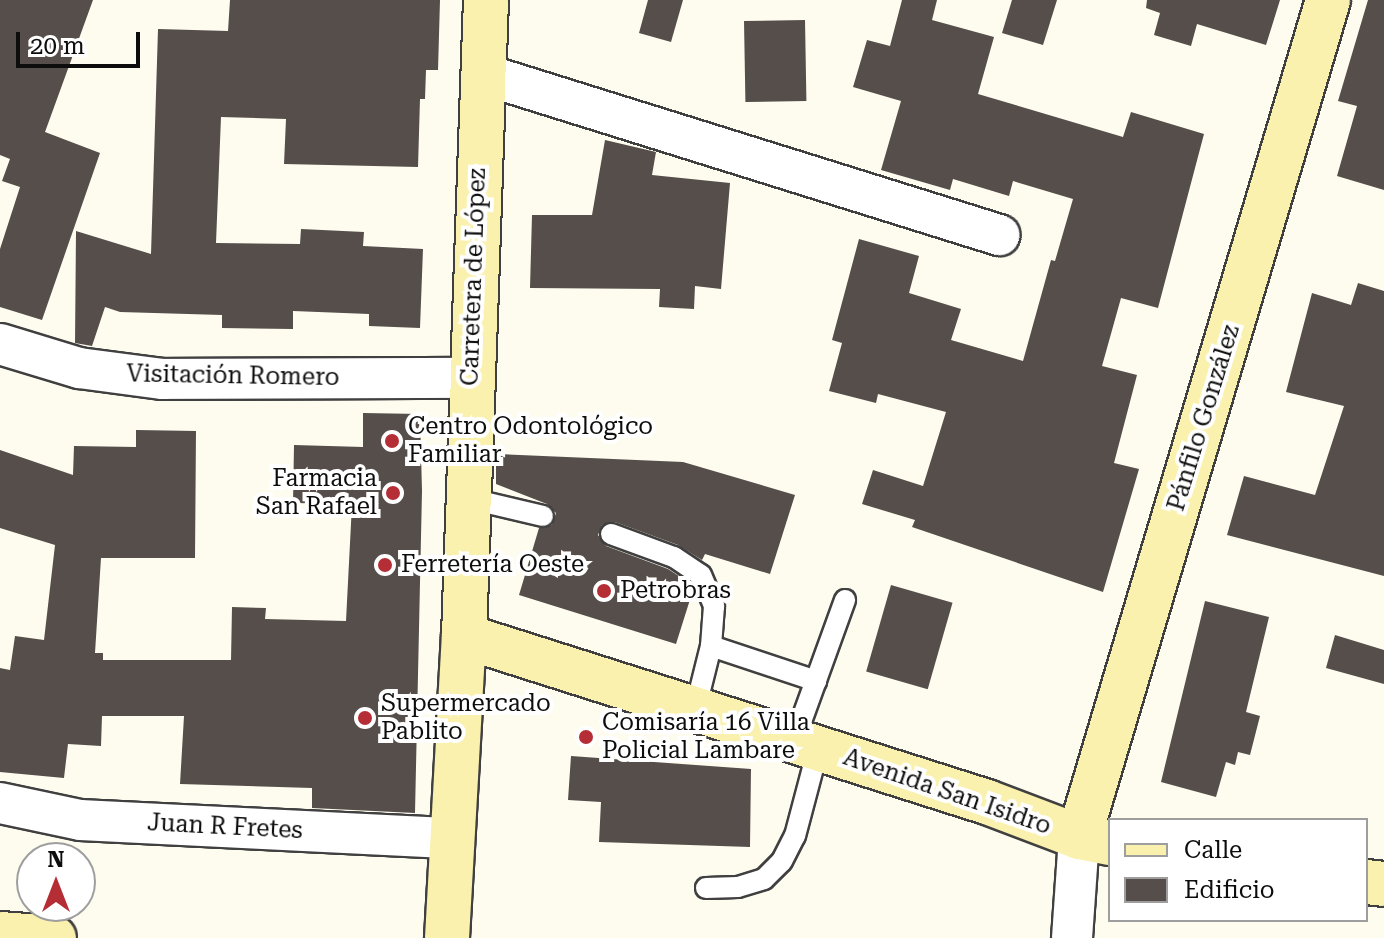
<!DOCTYPE html>
<html>
<head>
<meta charset="utf-8">
<style>
  body { margin:0 }
  #map { position:relative; width:1384px; height:938px; overflow:hidden; background:#fefbef; font-family:"Roboto Serif",serif }
  div>[style] { position:absolute }
  [style*='--x'] { left:calc(var(--x)*1px); top:calc(var(--y)*1px); width:calc(var(--w)*1px); rotate:calc(var(--a)*1deg) }
  .building>* { inset:0; background:#554e4a; transform-origin:0 0 }
  .roads { filter:drop-shadow(2px 0 #404040) drop-shadow(-2px 0 #404040) drop-shadow(0 2px #404040) drop-shadow(0 -2px #404040) }
  .lane>* { height:20px; margin:-10px; padding:0 10px; transform-origin:10px; border-radius:10px; background:#fff }
  .street>* { height:40px; margin:-20px; padding:0 20px; transform-origin:20px; border-radius:20px; background:#fff }
  .secondary>* { height:44px; margin:-22px; padding:0 22px; transform-origin:22px; border-radius:22px; background:#faf1ae }
  .dots>* { width:22px; height:22px; translate:-50% -50%; box-sizing:border-box; border:4px solid #fff; border-radius:50% }
  span { translate:-50% -50%; white-space:nowrap; text-align:center; line-height:1.15; -webkit-text-stroke:8px #fff; paint-order:stroke }
  .street-label { font-size:24px; color:#0d0d0d }
  .poi-label { font-size:24px; color:#0d0d0d }
  .left { translate:0 -50%; text-align:left }
  .right { translate:-100% -50%; text-align:right }
  .legend { position:absolute; left:1108px; top:818px; width:260px; height:104px; box-sizing:border-box; background:#fff; border:2px solid #9e9e9e; margin:0; padding:10px 14px; list-style:none; font-size:24px; color:#0d0d0d }
  .legend li { display:flex; align-items:center; gap:16px; height:40px }
  .legend b { width:40px; border:2px solid #9e9e9e }
  .north { position:absolute; left:16px; top:842px; width:80px; height:80px; box-sizing:border-box; background:#fff; border:2px solid #9e9e9e; border-radius:50%; rotate:0deg; font-size:22px; font-weight:700; line-height:32px; text-align:center; color:#0d0d0d }
  .north::after { content:''; display:block; margin:auto; width:28px; height:36px; background:#b52e35; clip-path:polygon(50% 0,100% 100%,50% 72%,0 100%) }
  .scale { position:absolute; left:16px; top:32px; width:124px; height:36px; box-sizing:border-box; border:4px solid #0d0d0d; border-top:0; padding-left:10px; font-size:24px; line-height:28px; white-space:nowrap; color:#0d0d0d; -webkit-text-stroke:6px #fff; paint-order:stroke }
</style>
</head>
<body>
<div id="map">
  <div class="building">
    <i style="clip-path:polygon(0 0,93px 0,45px 132px,100px 153px,42px 320px,0 307px,0 249px,20px 187px,2px 181px,10px 159px,0 155px)"></i>
    <i style="clip-path:polygon(230px 0,440px 0,438px 70px,426px 70px,425px 99px,420px 99px,418px 167px,284px 164px,286px 119px,221px 117px,216px 243px,300px 244px,301px 229px,364px 232px,363px 246px,423px 249px,420px 328px,369px 326px,369px 314px,293px 311px,293px 329px,222px 328px,222px 315px,120px 312px,105px 307px,92px 346px,75px 343px,76px 231px,151px 254px,158px 29px,228px 31px)"></i>
    <i style="clip-path:polygon(648px 0,683px 0,671px 42px,639px 33px)"></i>
    <i style="clip-path:polygon(902px 0,937px 0,932px 20px,994px 37px,978px 94px,1123px 137px,1131px 112px,1204px 134px,1158px 308px,1121px 298px,1102px 366px,1137px 375px,1114px 463px,1139px 469px,1103px 592px,912px 527px,915px 520px,862px 504px,873px 470px,923px 486px,946px 412px,878px 394px,876px 403px,829px 391px,842px 343px,832px 340px,859px 239px,919px 256px,909px 293px,961px 309px,951px 340px,1023px 361px,1051px 260px,1055px 261px,1073px 199px,1013px 181px,1009px 196px,953px 179px,950px 190px,881px 170px,901px 101px,853px 87px,867px 40px,890px 46px)"></i>
    <i style="clip-path:polygon(1012px 0,1057px 0,1043px 45px,1002px 33px)"></i>
    <i style="clip-path:polygon(1147px 0,1280px 0,1266px 45px,1197px 24px,1191px 46px,1154px 35px,1160px 13px,1146px 8px)"></i>
    <i style="clip-path:polygon(1368px 0,1384px 0,1384px 190px,1337px 176px,1357px 106px,1338px 101px)"></i>
    <i style="left:805px;top:20px;width:81px;height:61px;rotate:89deg"></i>
    <i style="clip-path:polygon(605px 140px,656px 152px,652px 175px,730px 183px,721px 289px,695px 286px,694px 309px,659px 307px,660px 289px,530px 288px,532px 215px,592px 215px)"></i>
    <i style="clip-path:polygon(1358px 283px,1384px 291px,1384px 576px,1227px 535px,1244px 476px,1315px 495px,1344px 406px,1286px 392px,1312px 293px,1351px 305px)"></i>
    <i style="clip-path:polygon(363px 413px,420px 414px,422px 491px,415px 813px,312px 808px,312px 788px,180px 784px,184px 716px,102px 716px,101px 746px,68px 744px,64px 778px,0 772px,0 668px,10px 670px,15px 636px,44px 640px,55px 545px,0 528px,0 450px,73px 475px,74px 446px,136px 447px,136px 430px,196px 431px,195px 558px,101px 558px,95px 653px,103px 653px,103px 660px,231px 660px,232px 607px,266px 608px,265px 619px,346px 621px,352px 504px,293px 503px,294px 445px,363px 447px)"></i>
    <i style="clip-path:polygon(496px 454px,683px 462px,795px 495px,770px 574px,705px 554px,702px 560px,678px 545px,615px 522px,602px 525px,598px 535px,606px 546px,668px 569px,691px 584px,693px 590px,676px 644px,519px 595px,539px 528px,552px 525px,556px 513px,547px 504px,496px 484px)"></i>
    <i style="left:891px;top:585px;width:64px;height:90px;rotate:16deg"></i>
    <i style="clip-path:polygon(1205px 601px,1269px 617px,1246px 712px,1260px 716px,1250px 755px,1238px 752px,1235px 765px,1226px 762px,1216px 797px,1161px 782px)"></i>
    <i style="clip-path:polygon(1335px 635px,1384px 650px,1384px 684px,1326px 668px)"></i>
    <i style="clip-path:polygon(571px 756px,751px 769px,750px 847px,599px 842px,601px 802px,568px 800px)"></i>
  </div>
  <div class="roads">
    <div class="lane">
      <i style="--x:467;--y:498;--w:78;--a:13.3"></i>
      <i style="--x:611;--y:534;--w:67;--a:20.1"></i>
      <i style="--x:674;--y:557;--w:32;--a:34"></i>
      <i style="--x:701;--y:575;--w:34;--a:67"></i>
      <i style="--x:714;--y:606;--w:40;--a:94.3"></i>
      <i style="--x:711;--y:646;--w:66;--a:104"></i>
      <i style="--x:711;--y:646;--w:111;--a:18.4"></i>
      <i style="--x:794;--y:741;--w:150;--a:-70.1"></i>
      <i style="--x:706;--y:888;--w:32;--a:-2"></i>
      <i style="--x:738;--y:887;--w:27;--a:-17"></i>
      <i style="--x:764;--y:879;--w:25;--a:-45"></i>
      <i style="--x:782;--y:861;--w:28;--a:-63"></i>
      <i style="--x:795;--y:836;--w:90;--a:-75.2"></i>
    </div>
    <div class="street">
      <i style="--x:483;--y:74;--w:541;--a:17.33"></i>
      <i style="--x:0;--y:344;--w:83;--a:16.9"></i>
      <i style="--x:79;--y:368;--w:85;--a:7.5"></i>
      <i style="--x:163;--y:379;--w:307;--a:-0.2"></i>
      <i style="--x:0;--y:803;--w:82;--a:12"></i>
      <i style="--x:80;--y:820;--w:372;--a:2.8"></i>
      <i style="--x:1072;--y:938;--w:101;--a:-86"></i>
    </div>
    <div class="secondary">
      <i style="--x:464;--y:636;--w:549;--a:17.61"></i>
      <i style="--x:987;--y:802;--w:98;--a:20.8"></i>
      <i style="--x:1079;--y:837;--w:32;--a:11"></i>
      <i style="--x:1079;--y:837;--w:873;--a:-73.43"></i>
      <i style="--x:1366;--y:882;--w:18;--a:6"></i>
      <i style="--x:0;--y:934;--w:54;--a:4.2"></i>
      <i style="--x:447;--y:938;--w:302;--a:-86.8"></i>
      <i style="--x:464;--y:636;--w:636;--a:-88.02"></i>
    </div>
  </div>
  <div class="dots">
    <i style="left:392px;top:441px;background:#b52e35"></i>
    <i style="left:393px;top:493px;background:#b52e35"></i>
    <i style="left:385px;top:565px;background:#b52e35"></i>
    <i style="left:604px;top:591px;background:#b52e35"></i>
    <i style="left:365px;top:718px;background:#b52e35"></i>
    <i style="left:586px;top:737px;background:#b52e35"></i>
  </div>
  <div class="street-label">
    <span style="left:474px;top:277px;rotate:-88deg">Carretera de López</span>
    <span style="left:233px;top:376px;rotate:1deg">Visitación Romero</span>
    <span style="left:1204px;top:418px;rotate:-73deg">Pánfilo González</span>
    <span style="left:947px;top:792px;rotate:19deg">Avenida San Isidro</span>
    <span style="left:225px;top:827px;rotate:3deg">Juan R Fretes</span>
  </div>
  <div class="poi-label">
    <span class="left" style="left:408px;top:441px">Centro Odontológico<br>Familiar</span>
    <span class="right" style="left:377px;top:493px">Farmacia<br>San Rafael</span>
    <span class="left" style="left:401px;top:565px">Ferretería Oeste</span>
    <span class="left" style="left:620px;top:591px">Petrobras</span>
    <span class="left" style="left:381px;top:718px">Supermercado<br>Pablito</span>
    <span class="left" style="left:602px;top:737px">Comisaría 16 Villa<br>Policial Lambare</span>
  </div>
  <ul class="legend">
  <li><b style="height:10px;background:#faf1ae"></b>Calle</li>
  <li><b style="height:22px;background:#554e4a"></b>Edificio</li>
  </ul>
  <div class="north">N</div>
  <div class="scale">20 m</div>
</div>
</body>
</html>
